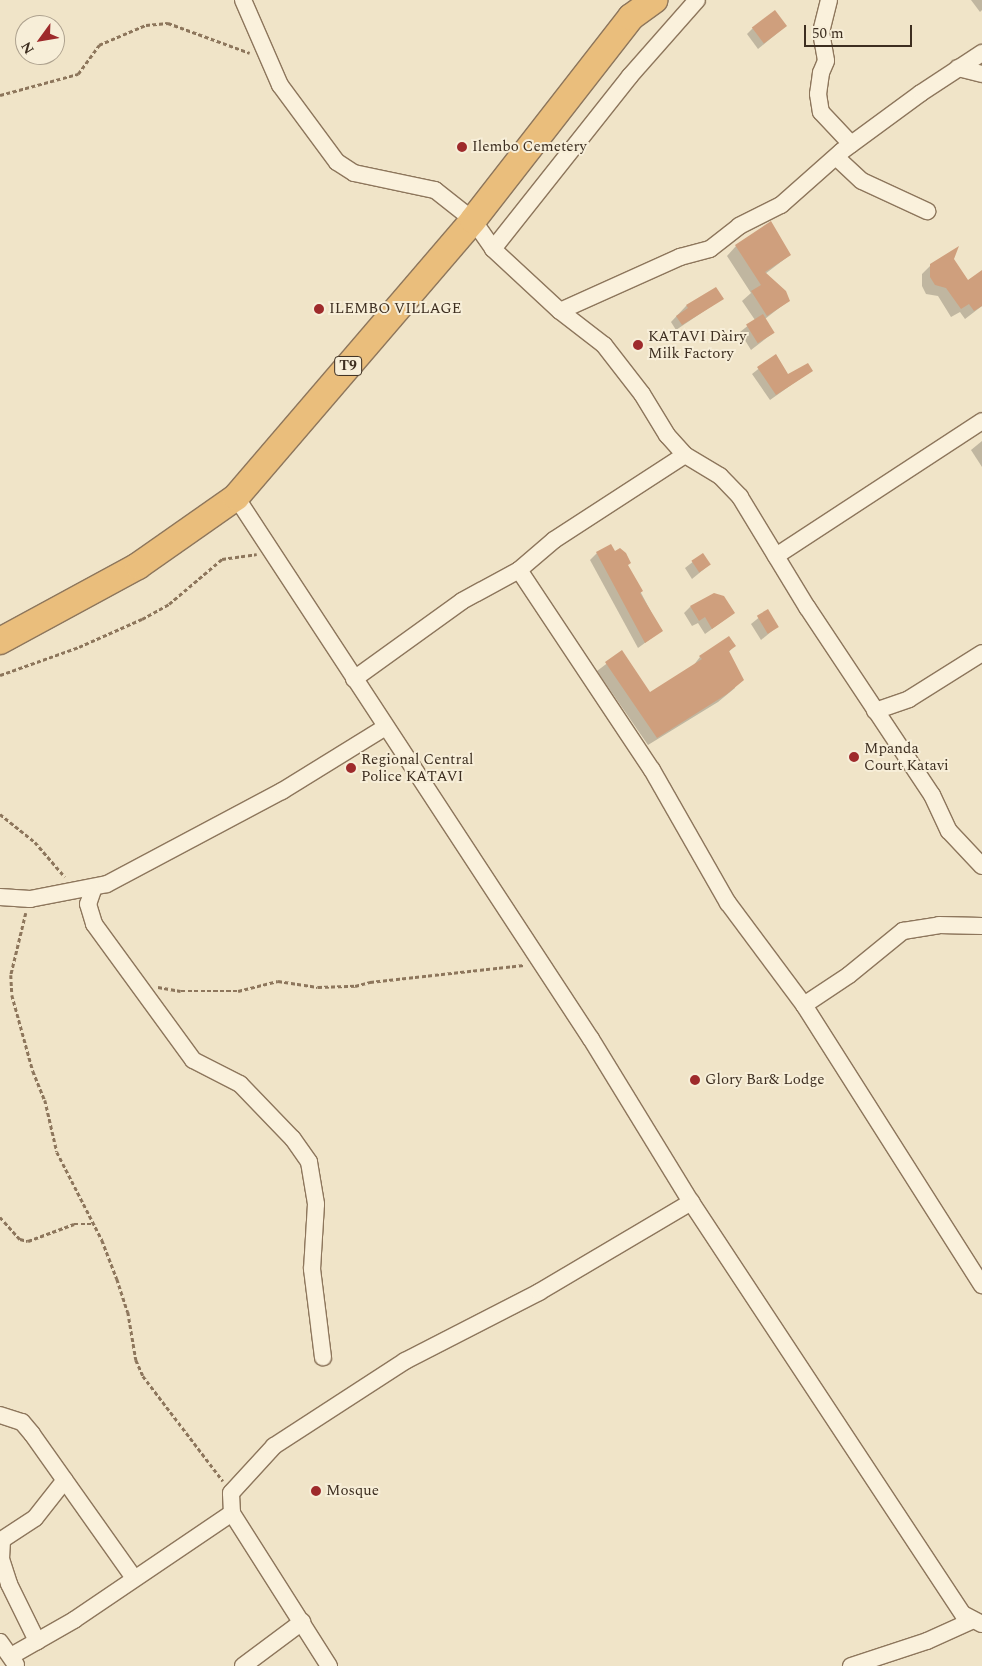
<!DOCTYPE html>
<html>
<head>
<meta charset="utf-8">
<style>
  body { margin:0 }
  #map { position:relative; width:982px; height:1666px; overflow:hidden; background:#f0e4c8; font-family:Spectral,serif }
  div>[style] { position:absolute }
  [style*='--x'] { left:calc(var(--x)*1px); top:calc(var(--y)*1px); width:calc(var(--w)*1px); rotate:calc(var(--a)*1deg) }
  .shadow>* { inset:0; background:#0003 }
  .building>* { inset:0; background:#cf9f7d; transform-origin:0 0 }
  .path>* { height:2.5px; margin-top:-1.25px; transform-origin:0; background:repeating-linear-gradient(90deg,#8d765c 0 4px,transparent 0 6.5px) }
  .roads { filter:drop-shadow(1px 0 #8d765c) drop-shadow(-1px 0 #8d765c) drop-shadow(0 1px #8d765c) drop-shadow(0 -1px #8d765c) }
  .minor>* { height:16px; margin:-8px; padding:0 8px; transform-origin:8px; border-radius:8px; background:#faf1dc }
  .trunk>* { height:26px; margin:-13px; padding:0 13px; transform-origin:13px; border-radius:13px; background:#eabe7c }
  .dots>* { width:14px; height:14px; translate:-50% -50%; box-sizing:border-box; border:2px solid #f7eed8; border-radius:50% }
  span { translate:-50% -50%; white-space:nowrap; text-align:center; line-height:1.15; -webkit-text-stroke:4px #f7eed8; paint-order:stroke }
  .shield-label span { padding:1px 4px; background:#f7eed8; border:1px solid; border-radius:4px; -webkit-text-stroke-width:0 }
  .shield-label { font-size:14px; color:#3d2e20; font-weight:700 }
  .poi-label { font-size:15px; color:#3d2e20 }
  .left { translate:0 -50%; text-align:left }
  .north { position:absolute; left:15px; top:15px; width:50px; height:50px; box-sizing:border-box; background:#f7eed8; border:1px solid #ada18e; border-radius:50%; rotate:238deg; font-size:14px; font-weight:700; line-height:20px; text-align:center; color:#3d2e20 }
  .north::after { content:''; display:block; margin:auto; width:18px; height:22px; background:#9e2a2b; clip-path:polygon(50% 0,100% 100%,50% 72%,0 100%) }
  .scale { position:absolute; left:804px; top:25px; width:108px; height:22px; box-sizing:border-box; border:2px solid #3d2e20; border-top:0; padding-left:6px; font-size:15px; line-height:18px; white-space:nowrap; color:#3d2e20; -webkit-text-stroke:4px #f7eed8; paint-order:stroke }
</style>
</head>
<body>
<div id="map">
  <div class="shadow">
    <i style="clip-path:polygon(971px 0,982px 0,982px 10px,980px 12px)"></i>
    <i style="clip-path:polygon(786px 26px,758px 49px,747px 34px,753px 28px)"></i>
    <i style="clip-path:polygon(736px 246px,790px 255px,765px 274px,788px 301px,765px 319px,773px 333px,751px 350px,740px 332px,755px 320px,742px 301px,751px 293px,727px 256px)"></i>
    <i style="clip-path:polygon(952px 259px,967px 281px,982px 272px,982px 306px,965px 319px,960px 312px,951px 317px,938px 296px,926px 294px,922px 286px,922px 274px,931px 265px)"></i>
    <i style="clip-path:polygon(722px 299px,676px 330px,671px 322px,686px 306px)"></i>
    <i style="clip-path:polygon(775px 356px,788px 376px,811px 371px,770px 400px,752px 374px)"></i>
    <i style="clip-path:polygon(982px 441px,982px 467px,971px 450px)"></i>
    <i style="clip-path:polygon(597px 553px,627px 566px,661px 631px,638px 648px,590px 560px)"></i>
    <i style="clip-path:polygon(703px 554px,709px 565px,692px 579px,685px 568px)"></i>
    <i style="clip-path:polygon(690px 607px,734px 613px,705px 634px,698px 623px,692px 626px,684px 613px)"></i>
    <i style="clip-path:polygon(767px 611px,777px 627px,761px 640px,751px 624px)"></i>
    <i style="clip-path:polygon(734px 646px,728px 653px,735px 688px,718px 702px,648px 745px,597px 671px,622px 652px,650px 694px,693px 666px,700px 657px)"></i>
  </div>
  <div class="building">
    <i style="left:775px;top:10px;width:20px;height:29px;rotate:53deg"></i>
    <i style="clip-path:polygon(771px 221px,791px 255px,765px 272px,786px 291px,790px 301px,767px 316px,751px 291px,761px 285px,735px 245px)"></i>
    <i style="clip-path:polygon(959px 246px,954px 259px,968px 280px,982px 270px,982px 306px,974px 311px,969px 304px,961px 309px,946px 288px,935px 285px,930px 277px,930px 264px)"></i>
    <i style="clip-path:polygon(716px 287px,724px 299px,682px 325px,676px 316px,688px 308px,686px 305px)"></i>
    <i style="left:763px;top:314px;width:22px;height:20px;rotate:58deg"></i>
    <i style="clip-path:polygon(776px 354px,788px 374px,808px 363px,813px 371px,776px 395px,757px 367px)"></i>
    <i style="clip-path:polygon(611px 544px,615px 551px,620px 548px,626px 553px,631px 563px,628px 565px,643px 591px,640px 593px,663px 631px,645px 643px,596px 552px)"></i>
    <i style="left:703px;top:553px;width:14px;height:14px;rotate:56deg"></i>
    <i style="clip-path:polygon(714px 593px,724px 596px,735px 613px,712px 629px,705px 617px,699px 621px,690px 606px)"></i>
    <i style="left:768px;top:609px;width:21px;height:13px;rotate:59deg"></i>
    <i style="clip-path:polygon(729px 636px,736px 646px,729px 651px,744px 680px,727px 694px,657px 738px,605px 662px,622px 650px,650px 692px,702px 659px,699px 656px)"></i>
  </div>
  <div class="path">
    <i style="--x:0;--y:95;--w:81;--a:-15.1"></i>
    <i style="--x:78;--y:74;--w:36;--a:-54"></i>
    <i style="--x:99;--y:45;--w:51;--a:-23.1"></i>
    <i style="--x:146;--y:25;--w:22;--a:-5"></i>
    <i style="--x:168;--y:23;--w:87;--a:20.1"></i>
    <i style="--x:0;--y:675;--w:84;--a:-19.5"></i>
    <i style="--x:79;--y:647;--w:69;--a:-24"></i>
    <i style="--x:142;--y:619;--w:31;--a:-29"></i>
    <i style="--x:169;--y:604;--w:70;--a:-40.3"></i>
    <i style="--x:222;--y:559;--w:35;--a:-8"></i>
    <i style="--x:0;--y:814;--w:45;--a:38.7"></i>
    <i style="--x:35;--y:842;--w:46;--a:49.4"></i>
    <i style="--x:26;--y:913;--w:64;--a:103.6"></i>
    <i style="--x:11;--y:975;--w:20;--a:87"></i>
    <i style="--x:12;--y:995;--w:79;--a:74.6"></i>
    <i style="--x:33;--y:1071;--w:31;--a:68"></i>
    <i style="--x:45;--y:1100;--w:53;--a:77"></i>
    <i style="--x:57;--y:1152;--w:99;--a:62.9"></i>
    <i style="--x:102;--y:1240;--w:42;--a:69"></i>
    <i style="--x:117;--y:1279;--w:35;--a:72"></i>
    <i style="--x:128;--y:1312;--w:49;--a:80.5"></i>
    <i style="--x:136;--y:1360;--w:17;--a:66"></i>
    <i style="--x:143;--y:1376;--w:132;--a:52.7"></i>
    <i style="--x:158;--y:987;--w:23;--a:10"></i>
    <i style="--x:181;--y:991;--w:57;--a:0"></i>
    <i style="--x:238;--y:991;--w:41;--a:-14"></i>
    <i style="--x:278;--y:981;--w:40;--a:8.5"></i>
    <i style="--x:318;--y:987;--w:37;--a:-2"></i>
    <i style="--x:355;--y:986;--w:16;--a:-15"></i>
    <i style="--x:370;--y:982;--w:155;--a:-6.3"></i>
    <i style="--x:0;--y:1217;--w:30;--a:48"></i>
    <i style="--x:20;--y:1239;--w:8;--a:14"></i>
    <i style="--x:28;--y:1241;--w:49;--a:-20.3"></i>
    <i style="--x:74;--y:1224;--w:20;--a:0"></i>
  </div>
  <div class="roads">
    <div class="minor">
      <i style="--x:243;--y:0;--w:93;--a:66.5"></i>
      <i style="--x:280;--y:85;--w:96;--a:53.5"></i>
      <i style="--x:337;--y:162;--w:20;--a:33"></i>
      <i style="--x:354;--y:173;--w:83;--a:11.9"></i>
      <i style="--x:435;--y:190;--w:48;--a:38.3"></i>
      <i style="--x:473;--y:220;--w:35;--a:55"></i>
      <i style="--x:493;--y:249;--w:91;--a:42.8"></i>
      <i style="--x:560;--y:311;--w:56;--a:37.7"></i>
      <i style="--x:604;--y:345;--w:62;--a:52.2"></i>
      <i style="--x:642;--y:394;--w:48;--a:58.6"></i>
      <i style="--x:667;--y:435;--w:27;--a:48"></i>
      <i style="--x:829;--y:0;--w:33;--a:104"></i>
      <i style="--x:821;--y:32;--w:29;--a:80"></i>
      <i style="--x:826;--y:61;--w:13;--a:113"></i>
      <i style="--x:821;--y:73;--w:21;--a:98"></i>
      <i style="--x:818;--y:94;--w:18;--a:81"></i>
      <i style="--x:821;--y:112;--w:44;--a:46.8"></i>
      <i style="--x:958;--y:68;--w:25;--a:14"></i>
      <i style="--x:836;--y:157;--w:35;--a:43"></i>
      <i style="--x:862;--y:181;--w:72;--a:24.8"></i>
      <i style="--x:493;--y:249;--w:221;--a:-51.6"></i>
      <i style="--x:630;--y:76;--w:101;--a:-48.6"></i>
      <i style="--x:560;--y:311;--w:132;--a:-24.2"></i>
      <i style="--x:680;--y:257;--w:31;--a:-15"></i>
      <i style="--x:710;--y:249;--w:37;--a:-38"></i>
      <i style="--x:739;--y:226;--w:47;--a:-26.6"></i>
      <i style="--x:781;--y:205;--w:81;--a:-41.5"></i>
      <i style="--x:842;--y:151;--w:98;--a:-36.3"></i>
      <i style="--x:921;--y:93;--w:73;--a:-33.3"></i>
      <i style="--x:236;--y:497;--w:648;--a:56.78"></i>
      <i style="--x:591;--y:1039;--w:191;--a:58.5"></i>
      <i style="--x:691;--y:1202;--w:494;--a:56.6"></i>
      <i style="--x:963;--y:1614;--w:21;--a:28"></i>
      <i style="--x:776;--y:556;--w:246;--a:-33.2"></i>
      <i style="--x:519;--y:570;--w:240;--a:56.4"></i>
      <i style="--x:652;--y:770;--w:153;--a:60.3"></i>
      <i style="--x:728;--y:903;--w:127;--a:53.3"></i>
      <i style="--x:804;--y:1005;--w:332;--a:57.6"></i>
      <i style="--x:354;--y:679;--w:133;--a:-35.8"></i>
      <i style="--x:462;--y:601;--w:65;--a:-28.5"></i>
      <i style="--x:519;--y:570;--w:46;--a:-40.6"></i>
      <i style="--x:554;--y:540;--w:156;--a:-33"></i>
      <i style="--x:685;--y:455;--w:41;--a:31"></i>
      <i style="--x:720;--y:476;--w:29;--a:46"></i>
      <i style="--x:740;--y:497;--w:129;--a:58.7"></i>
      <i style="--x:807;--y:607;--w:226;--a:56.4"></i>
      <i style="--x:932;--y:795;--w:40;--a:65"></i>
      <i style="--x:949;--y:831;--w:48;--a:46.7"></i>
      <i style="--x:875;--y:711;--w:36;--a:-19"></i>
      <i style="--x:909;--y:699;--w:86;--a:-32.2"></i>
      <i style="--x:94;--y:887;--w:18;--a:109"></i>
      <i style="--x:88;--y:904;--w:21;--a:73"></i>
      <i style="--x:94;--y:924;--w:168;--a:53.9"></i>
      <i style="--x:193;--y:1060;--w:53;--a:27.1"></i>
      <i style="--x:240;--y:1084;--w:76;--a:46.1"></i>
      <i style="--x:293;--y:1139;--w:28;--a:55"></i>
      <i style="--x:309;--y:1162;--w:43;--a:80.5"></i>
      <i style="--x:316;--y:1204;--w:65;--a:93.5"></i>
      <i style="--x:312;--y:1269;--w:89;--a:82.9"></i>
      <i style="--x:0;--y:897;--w:30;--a:4"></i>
      <i style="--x:30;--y:899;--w:78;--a:-11"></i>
      <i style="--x:107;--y:884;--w:198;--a:-28"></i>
      <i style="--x:282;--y:791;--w:120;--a:-31.7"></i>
      <i style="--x:804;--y:1005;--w:54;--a:-33.7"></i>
      <i style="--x:849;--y:975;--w:70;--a:-39.2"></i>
      <i style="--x:903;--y:931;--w:36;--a:-9"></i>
      <i style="--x:939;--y:925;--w:43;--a:1.3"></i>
      <i style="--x:0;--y:1415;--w:23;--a:18"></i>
      <i style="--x:22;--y:1422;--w:16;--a:50"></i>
      <i style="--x:32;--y:1434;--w:176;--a:54.7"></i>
      <i style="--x:2;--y:1540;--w:19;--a:93"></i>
      <i style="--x:1;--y:1559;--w:26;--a:72"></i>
      <i style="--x:9;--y:1584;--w:64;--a:63.8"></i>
      <i style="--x:0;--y:1541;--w:42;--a:-33.3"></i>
      <i style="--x:35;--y:1518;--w:48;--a:-51.7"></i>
      <i style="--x:0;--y:1642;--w:28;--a:55"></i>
      <i style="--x:11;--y:1656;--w:73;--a:-29.7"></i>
      <i style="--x:74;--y:1620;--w:191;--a:-34.1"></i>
      <i style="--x:243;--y:1666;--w:74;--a:-36.7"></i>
      <i style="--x:329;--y:1666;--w:181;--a:-122.4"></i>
      <i style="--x:232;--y:1513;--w:20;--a:-93"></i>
      <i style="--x:231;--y:1493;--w:64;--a:-47.5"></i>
      <i style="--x:274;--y:1446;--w:156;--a:-33"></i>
      <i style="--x:405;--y:1361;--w:151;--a:-27.2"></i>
      <i style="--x:539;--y:1292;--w:177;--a:-30.6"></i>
      <i style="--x:851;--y:1666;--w:80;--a:-18.2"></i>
      <i style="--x:927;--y:1641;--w:48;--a:-24.4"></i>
    </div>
    <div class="trunk">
      <i style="--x:0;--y:641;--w:157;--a:-28.5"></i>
      <i style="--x:138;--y:566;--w:120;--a:-35.1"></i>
      <i style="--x:236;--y:497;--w:365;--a:-49.4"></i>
      <i style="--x:473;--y:220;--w:257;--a:-52.1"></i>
      <i style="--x:631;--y:17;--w:29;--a:-36"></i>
    </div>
  </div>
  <div class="dots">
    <i style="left:462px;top:147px;background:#9e2a2b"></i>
    <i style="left:319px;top:309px;background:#9e2a2b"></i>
    <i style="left:638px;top:345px;background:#9e2a2b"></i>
    <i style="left:854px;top:757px;background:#9e2a2b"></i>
    <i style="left:351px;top:768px;background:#9e2a2b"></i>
    <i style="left:695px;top:1080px;background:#9e2a2b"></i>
    <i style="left:316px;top:1491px;background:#9e2a2b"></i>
  </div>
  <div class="shield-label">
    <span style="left:348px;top:366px">T9</span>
  </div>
  <div class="poi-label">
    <span class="left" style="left:472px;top:147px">Ilembo Cemetery</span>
    <span class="left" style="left:329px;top:309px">ILEMBO VILLAGE</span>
    <span class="left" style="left:648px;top:345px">KATAVI Dàiry<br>Milk Factory</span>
    <span class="left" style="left:864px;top:757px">Mpanda<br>Court Katavi</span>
    <span class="left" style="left:361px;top:768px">Regional Central<br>Police KATAVI</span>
    <span class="left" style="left:705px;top:1080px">Glory Bar&amp; Lodge</span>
    <span class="left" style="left:326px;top:1491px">Mosque</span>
  </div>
  <div class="north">N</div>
  <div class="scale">50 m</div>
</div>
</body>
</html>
